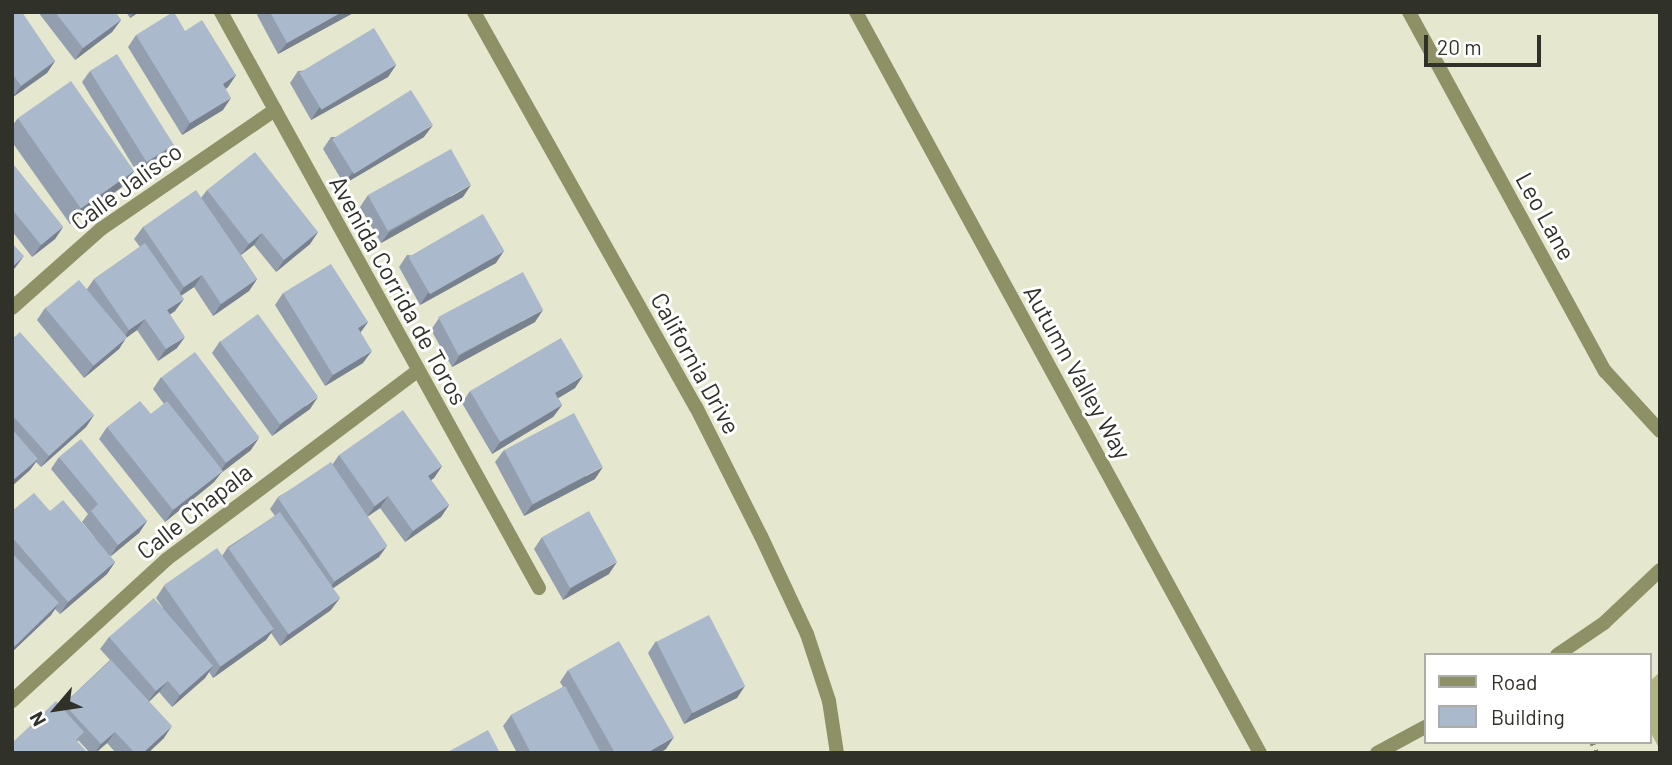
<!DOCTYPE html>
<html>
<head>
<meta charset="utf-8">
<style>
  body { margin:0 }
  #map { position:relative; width:1672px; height:765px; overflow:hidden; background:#e5e7cf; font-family:Barlow,sans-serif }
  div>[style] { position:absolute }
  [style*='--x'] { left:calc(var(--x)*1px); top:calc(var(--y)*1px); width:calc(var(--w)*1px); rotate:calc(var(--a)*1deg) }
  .forest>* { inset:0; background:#b0b47e }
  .path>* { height:4.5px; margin-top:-2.25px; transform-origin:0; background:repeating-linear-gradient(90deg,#838575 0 3.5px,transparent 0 8.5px) }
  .minor>* { height:14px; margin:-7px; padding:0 7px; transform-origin:7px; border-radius:7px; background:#8e9166 }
  .tertiary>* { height:14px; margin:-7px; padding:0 7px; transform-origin:7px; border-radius:7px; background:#8e9166 }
  .wall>* { inset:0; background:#939faf }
  .shaded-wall>* { inset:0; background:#78828f }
  .building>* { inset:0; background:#abb9cc; transform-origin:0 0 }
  span { translate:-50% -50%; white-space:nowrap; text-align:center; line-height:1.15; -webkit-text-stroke:6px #fff; paint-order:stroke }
  .street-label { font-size:24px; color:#303128 }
  .frame { position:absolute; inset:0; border:14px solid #303128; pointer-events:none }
  .legend { position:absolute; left:1424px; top:653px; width:228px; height:91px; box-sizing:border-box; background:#fff; border:2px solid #acada9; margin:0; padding:9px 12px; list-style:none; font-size:21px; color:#303128 }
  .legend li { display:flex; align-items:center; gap:14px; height:35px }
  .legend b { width:35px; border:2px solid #acada9 }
  .north { position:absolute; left:21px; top:674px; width:70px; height:70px; -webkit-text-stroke:5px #fff; paint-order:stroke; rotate:241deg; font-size:19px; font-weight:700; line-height:28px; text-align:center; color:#303128 }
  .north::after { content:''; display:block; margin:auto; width:24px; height:32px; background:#303128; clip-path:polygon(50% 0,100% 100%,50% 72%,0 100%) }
  .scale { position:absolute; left:1424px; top:35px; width:117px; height:32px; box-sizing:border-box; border:4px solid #303128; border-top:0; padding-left:9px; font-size:21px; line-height:24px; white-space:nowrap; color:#303128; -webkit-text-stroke:5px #fff; paint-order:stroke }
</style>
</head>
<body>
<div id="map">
  <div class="forest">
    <i style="clip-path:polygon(1660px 672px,1660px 750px,1649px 729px,1649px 682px)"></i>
  </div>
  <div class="path">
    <i style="--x:1592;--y:742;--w:12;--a:66"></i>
  </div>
  <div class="minor">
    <i style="--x:221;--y:12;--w:658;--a:61.1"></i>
    <i style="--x:856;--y:12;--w:844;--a:61.4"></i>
    <i style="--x:1409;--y:12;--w:409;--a:61.4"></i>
    <i style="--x:1605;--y:371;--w:81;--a:47.5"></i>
    <i style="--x:12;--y:308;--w:119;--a:-41.6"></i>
    <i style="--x:101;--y:229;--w:211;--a:-34.4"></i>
    <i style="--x:1557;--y:655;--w:57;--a:-34.2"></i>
    <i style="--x:1604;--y:623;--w:77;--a:-43.4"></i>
    <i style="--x:12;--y:701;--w:210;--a:-42.5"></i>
    <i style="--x:167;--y:559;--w:311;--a:-36.9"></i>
    <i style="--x:1377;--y:753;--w:55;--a:-28.4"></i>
  </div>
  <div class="tertiary">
    <i style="--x:474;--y:12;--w:453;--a:60.7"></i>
    <i style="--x:696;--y:407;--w:144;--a:63.3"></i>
    <i style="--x:761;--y:536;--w:108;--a:64.9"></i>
    <i style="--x:807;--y:634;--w:71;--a:71.8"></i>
    <i style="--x:829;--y:701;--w:53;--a:81.3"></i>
  </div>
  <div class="wall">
    <i style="clip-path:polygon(12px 12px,55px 61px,47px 73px,13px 97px)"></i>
    <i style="clip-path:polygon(38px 12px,115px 12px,121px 20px,112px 32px,75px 60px)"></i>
    <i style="clip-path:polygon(126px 12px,139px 12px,130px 18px)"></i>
    <i style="clip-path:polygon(259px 12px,355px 12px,278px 54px,257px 15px)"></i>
    <i style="clip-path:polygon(185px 31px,236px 75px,228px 87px,226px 89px,223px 110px,182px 135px,128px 47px,136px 35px)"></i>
    <i style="clip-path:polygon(396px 65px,388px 77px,311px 120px,290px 83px,298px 71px)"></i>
    <i style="clip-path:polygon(90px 71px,174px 145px,166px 157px,138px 174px,82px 82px)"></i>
    <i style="clip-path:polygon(18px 118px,134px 171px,122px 187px,70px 224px,12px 142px,12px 126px)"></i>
    <i style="clip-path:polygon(331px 137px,424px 137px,344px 184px,323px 149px)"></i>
    <i style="clip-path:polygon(12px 163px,63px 227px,55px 239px,32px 257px,12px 231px)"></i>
    <i style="clip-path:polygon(207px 190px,318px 232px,310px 244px,276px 272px,254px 245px,241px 255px,257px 279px,249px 291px,213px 316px,194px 287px,181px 296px,175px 311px,170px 314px,177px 348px,158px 361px,137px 330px,126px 338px,119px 349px,84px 378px,37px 320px,45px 308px,87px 289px,94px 279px,140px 247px,134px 239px,143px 227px,201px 198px)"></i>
    <i style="clip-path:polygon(368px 195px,463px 197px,381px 243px,360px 207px)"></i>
    <i style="clip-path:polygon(407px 255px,496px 263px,420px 305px,399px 267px)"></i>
    <i style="clip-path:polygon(283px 293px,368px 322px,361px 332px,363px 363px,325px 386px,275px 305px)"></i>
    <i style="clip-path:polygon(439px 318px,535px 322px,452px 367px,431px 330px)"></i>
    <i style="clip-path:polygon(12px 339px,94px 415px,86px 427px,41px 467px,36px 462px,30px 470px,12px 486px)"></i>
    <i style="clip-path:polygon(220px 341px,310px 409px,272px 436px,212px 353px)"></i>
    <i style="clip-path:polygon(161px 377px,251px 450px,221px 473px,214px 482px,165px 522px,99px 439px,107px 427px,151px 414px,164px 404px,153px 389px)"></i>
    <i style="clip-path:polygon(575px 388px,558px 398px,562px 405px,553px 417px,492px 454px,462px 403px,470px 391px)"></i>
    <i style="clip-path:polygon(504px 450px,595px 479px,524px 516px,495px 462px)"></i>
    <i style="clip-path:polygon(339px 455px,442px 466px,434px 478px,431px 480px,449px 505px,441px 517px,405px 542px,380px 508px,367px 517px,379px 557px,333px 588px,331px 610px,280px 646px,271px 633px,266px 640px,213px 678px,209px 672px,205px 678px,172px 707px,159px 692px,149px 702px,164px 738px,148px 753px,116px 753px,107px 743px,96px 753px,90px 753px,78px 740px,78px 741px,12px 753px,110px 660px,100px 649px,109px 637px,163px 608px,156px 598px,164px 586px,222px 556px,228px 547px,275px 516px,270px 509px,278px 497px,332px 465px)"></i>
    <i style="clip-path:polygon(59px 457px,147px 521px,139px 533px,110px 556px,115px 562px,107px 574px,60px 614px,55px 609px,51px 615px,12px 652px,12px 511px,50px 511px,95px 538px,82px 522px,88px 514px,51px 469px)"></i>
    <i style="clip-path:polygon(542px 537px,609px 574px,563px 600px,534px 549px)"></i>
    <i style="clip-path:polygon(656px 641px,737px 698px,684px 724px,648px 653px)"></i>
    <i style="clip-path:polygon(568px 670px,666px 749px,659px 753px,517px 753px,503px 726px,511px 715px,563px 687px,560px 682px)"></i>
  </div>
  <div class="shaded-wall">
    <i style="clip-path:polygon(134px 12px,139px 12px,130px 18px)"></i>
    <i style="clip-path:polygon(342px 12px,355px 12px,278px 54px,287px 43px)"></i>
    <i style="clip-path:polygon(121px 20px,112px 32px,75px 60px,83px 48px)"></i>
    <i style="clip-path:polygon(55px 61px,47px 73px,13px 97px,21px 86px)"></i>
    <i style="clip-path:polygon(396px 65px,388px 77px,311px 120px,319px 108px)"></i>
    <i style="clip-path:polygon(236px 75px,228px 87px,214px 95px,223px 84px)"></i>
    <i style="clip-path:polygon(231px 98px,223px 110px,182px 135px,190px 123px)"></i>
    <i style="clip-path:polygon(433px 125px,424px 137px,344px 184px,352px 173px)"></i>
    <i style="clip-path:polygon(174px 145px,166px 157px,138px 174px,146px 163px)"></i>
    <i style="clip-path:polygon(134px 171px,122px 187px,70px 224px,81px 208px)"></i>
    <i style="clip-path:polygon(471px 185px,463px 197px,381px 243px,389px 232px)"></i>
    <i style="clip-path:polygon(63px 227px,55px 239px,32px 257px,41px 245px)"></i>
    <i style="clip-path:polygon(318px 232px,310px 244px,276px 272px,284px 260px)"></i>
    <i style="clip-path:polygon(262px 233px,254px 245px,241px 255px,249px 244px)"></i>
    <i style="clip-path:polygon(504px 251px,496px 263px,420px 305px,428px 293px)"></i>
    <i style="clip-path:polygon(24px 256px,15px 268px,12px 271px,12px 267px)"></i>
    <i style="clip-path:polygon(202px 275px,194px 287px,176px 299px,184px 287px)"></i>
    <i style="clip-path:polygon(257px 279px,249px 291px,213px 316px,221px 304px)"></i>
    <i style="clip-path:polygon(184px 299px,175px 311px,159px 322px,167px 310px)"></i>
    <i style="clip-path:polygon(543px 310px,535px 322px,452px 367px,460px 355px)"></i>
    <i style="clip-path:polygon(145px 319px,137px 330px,126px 338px,119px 349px,84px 378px,93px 366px,121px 342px,129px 330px)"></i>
    <i style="clip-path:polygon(368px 322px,359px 334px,358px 328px)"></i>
    <i style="clip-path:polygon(185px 337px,177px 348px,158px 361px,166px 349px)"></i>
    <i style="clip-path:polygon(372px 351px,363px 363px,325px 386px,333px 375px)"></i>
    <i style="clip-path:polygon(583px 376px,575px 388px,547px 405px,555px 393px)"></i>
    <i style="clip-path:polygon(318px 397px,310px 409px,272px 436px,281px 424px)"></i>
    <i style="clip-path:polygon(562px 405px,553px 417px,492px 454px,500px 442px)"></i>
    <i style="clip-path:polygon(94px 415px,86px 427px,41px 467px,49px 456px)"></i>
    <i style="clip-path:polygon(259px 438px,251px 450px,221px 473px,214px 482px,165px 522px,173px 510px,219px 473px,226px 463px)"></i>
    <i style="clip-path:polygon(38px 459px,30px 470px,12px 486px,12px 481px)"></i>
    <i style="clip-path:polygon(442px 466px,434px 478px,420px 488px,428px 476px)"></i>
    <i style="clip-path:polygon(603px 467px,595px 479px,524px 516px,532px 505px)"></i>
    <i style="clip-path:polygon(388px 496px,380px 508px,367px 517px,375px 506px)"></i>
    <i style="clip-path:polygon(449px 505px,441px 517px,405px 542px,413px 531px)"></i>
    <i style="clip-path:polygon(147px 521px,139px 533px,110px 557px,118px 545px)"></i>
    <i style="clip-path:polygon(387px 546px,379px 557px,326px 593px,335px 581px)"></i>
    <i style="clip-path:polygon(115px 562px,107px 574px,60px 614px,68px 602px)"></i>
    <i style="clip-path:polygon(617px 562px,609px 574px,563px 600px,571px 588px)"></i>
    <i style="clip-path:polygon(340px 598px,331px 610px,280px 646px,288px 634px)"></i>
    <i style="clip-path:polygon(59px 603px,51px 615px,12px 652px,12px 649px,15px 646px)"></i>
    <i style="clip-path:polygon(274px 629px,266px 640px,213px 678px,221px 666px)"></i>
    <i style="clip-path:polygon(213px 666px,205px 678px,172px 707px,180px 695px)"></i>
    <i style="clip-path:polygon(168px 681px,159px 692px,147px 703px,156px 691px)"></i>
    <i style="clip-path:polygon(745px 686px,737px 698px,684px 724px,692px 713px)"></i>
    <i style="clip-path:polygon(172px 726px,164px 738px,148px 753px,143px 753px)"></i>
    <i style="clip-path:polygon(115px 732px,107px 743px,95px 753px,101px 744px)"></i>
    <i style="clip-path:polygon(674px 737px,666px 749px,659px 753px,647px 753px)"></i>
  </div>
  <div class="building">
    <i style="clip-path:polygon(12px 12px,22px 12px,55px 61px,21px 86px,12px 73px)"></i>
    <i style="clip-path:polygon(55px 12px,115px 12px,121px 20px,83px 48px)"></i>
    <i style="clip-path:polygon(173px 12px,174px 12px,185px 31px,202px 20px,236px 75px,223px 84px,231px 98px,190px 123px,136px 35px)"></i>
    <i style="clip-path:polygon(270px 12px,342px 12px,287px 43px)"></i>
    <i style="left:374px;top:28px;width:43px;height:87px;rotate:59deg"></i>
    <i style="left:117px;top:54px;width:107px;height:32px;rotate:58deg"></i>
    <i style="left:71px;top:81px;width:110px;height:65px;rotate:55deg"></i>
    <i style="left:411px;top:90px;width:41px;height:93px;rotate:58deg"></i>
    <i style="left:451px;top:149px;width:41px;height:95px;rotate:61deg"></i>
    <i style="clip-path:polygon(255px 152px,318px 232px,284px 260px,262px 233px,249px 244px,207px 190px)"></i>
    <i style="clip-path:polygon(12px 163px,63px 227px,41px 245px,12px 209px)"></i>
    <i style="clip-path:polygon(196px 190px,257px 279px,221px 304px,202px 275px,184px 287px,143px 227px)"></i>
    <i style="left:483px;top:214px;width:43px;height:86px;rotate:60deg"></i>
    <i style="clip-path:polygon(12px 243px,24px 256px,12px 267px)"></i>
    <i style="clip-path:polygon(145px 243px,184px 299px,167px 310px,185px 337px,166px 349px,145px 319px,129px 330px,94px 279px)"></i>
    <i style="clip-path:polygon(331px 264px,368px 322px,358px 328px,372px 351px,333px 375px,283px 293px)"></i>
    <i style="left:523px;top:272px;width:43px;height:96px;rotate:62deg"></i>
    <i style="left:79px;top:280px;width:75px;height:44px;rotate:50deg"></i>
    <i style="left:258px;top:314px;width:102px;height:47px;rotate:54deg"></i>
    <i style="clip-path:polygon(20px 332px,94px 415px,49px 456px,12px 415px,12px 339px)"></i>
    <i style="clip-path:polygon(561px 338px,583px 376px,555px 393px,562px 405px,500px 442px,470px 391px)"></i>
    <i style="left:195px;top:352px;width:107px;height:42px;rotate:53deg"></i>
    <i style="clip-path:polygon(140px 401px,151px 414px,167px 401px,223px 471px,173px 510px,107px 427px)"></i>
    <i style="clip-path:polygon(403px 410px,442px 466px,428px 476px,449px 505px,413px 531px,388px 496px,375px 506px,339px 455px)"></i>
    <i style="left:574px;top:413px;width:61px;height:79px;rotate:62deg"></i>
    <i style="clip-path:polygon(12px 429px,38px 459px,12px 481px)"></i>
    <i style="clip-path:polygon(81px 439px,147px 521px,118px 545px,91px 511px,98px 504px,59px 457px)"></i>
    <i style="left:331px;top:462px;width:101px;height:64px;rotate:56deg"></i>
    <i style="clip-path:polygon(34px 493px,50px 511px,63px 500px,115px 562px,68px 602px,12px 537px,12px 511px)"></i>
    <i style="left:589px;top:511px;width:58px;height:54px;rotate:61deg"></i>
    <i style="left:280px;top:512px;width:105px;height:63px;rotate:55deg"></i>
    <i style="left:217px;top:548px;width:99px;height:65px;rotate:55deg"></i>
    <i style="clip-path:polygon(12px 553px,59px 603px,15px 646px,12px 644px)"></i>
    <i style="clip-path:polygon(154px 598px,213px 666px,180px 695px,168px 681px,156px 691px,109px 637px)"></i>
    <i style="left:709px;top:615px;width:80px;height:59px;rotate:63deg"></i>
    <i style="clip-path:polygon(619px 641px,674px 737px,647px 753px,615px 753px,568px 670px)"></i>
    <i style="clip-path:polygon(111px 660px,172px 726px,143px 753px,135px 753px,115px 732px,101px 744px,64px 704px)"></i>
    <i style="clip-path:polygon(565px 686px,601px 753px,531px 753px,511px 715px)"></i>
    <i style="clip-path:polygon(56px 701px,84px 732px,76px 740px,88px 753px,12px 753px,12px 743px)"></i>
    <i style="clip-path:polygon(488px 730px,500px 753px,446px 753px)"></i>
  </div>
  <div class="street-label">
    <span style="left:126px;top:186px;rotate:-36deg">Calle Jalisco</span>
    <span style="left:1546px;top:216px;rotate:61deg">Leo Lane</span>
    <span style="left:399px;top:290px;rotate:61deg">Avenida Corrida de Toros</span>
    <span style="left:696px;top:363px;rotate:61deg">California Drive</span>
    <span style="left:1078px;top:372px;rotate:61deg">Autumn Valley Way</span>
    <span style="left:194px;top:511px;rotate:-38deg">Calle Chapala</span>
  </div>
  <div class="frame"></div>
  <ul class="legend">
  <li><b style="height:9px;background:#8e9166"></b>Road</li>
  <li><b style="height:19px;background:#abb9cc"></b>Building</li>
  </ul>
  <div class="north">N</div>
  <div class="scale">20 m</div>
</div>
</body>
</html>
